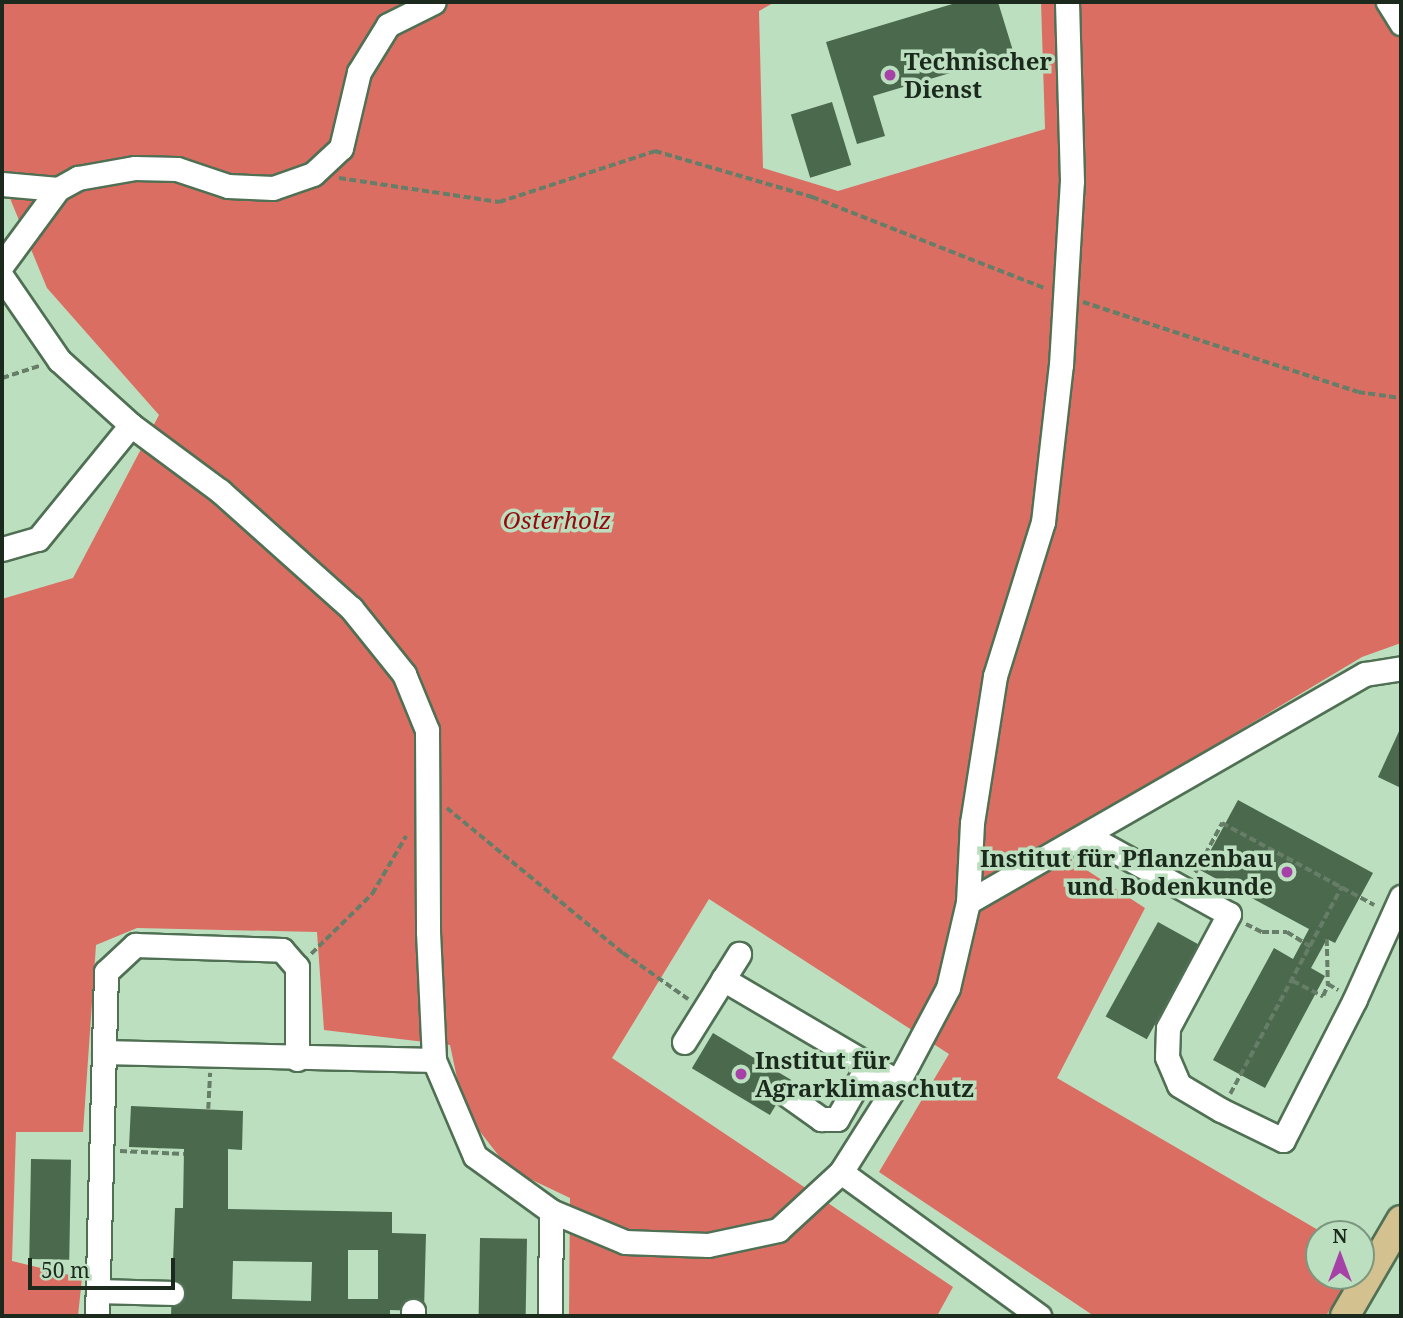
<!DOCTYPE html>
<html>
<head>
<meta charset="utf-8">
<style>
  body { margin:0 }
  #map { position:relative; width:1403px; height:1318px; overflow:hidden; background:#bcdfbf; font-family:"Noto Serif",serif }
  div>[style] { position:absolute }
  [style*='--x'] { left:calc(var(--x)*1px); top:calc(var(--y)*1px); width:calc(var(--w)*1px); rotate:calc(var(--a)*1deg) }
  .forest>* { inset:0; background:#db6e63 }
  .building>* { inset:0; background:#4a694d; transform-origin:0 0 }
  .path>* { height:3.5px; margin-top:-1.75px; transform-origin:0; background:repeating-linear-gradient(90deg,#667d68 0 7px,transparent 0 10.5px) }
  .roads { filter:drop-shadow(2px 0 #507054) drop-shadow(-2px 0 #507054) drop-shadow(0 2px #507054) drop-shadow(0 -2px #507054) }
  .minor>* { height:23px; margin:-11.5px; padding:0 11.5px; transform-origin:11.5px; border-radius:11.5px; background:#fff }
  .major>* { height:28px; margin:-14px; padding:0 14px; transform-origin:14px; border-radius:14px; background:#d4c190 }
  .dots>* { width:19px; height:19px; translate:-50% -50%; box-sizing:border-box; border:4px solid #bcdfbf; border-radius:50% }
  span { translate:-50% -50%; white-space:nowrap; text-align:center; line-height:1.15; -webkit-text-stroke:7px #bcdfbf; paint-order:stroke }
  .poi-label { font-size:24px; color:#1c2a1e; font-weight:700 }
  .left { translate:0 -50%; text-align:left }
  .right { translate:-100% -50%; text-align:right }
  .park-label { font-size:24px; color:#95090e; font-style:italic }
  .frame { position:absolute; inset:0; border:4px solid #1c2a1e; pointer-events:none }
  .north { position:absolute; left:1305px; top:1220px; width:70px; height:70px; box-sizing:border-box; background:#bcdfbf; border:2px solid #7c977f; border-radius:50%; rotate:0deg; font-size:19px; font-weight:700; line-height:28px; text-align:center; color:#1c2a1e }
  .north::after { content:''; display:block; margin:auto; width:24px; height:32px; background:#a642a7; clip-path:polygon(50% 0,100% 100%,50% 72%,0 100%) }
  .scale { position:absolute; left:28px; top:1258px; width:147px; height:32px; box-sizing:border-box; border:4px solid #1c2a1e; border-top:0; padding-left:9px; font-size:21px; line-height:24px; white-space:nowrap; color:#1c2a1e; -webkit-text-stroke:5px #bcdfbf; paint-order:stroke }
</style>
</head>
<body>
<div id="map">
  <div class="forest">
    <i style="clip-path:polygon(2px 2px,775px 2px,759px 11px,763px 168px,838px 191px,1045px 129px,1041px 2px,1401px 2px,1401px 643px,1362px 657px,1048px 845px,1145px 908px,1057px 1078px,1325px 1234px,1319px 1234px,1319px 1276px,1350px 1276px,1326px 1316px,1094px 1316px,879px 1172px,949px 1054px,709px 899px,612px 1058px,953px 1287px,937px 1316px,569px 1316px,570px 1198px,509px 1169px,464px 1111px,450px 1045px,324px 1030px,317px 932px,137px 928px,96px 945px,83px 1132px,16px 1132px,12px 1261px,82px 1278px,78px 1316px,2px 1316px,2px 599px,73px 578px,159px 415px,47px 288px,2px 179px)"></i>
  </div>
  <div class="building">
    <i style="clip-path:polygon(959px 2px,998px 2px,1014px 54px,873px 96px,885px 136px,857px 144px,826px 42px)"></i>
    <i style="left:832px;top:102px;width:66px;height:43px;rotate:73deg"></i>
    <i style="clip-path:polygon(1401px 727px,1401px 788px,1378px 777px)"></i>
    <i style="clip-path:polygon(1238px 800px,1373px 873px,1335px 943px,1327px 939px,1311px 968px,1325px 976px,1265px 1088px,1213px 1060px,1274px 948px,1293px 959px,1309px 929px,1200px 870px)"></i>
    <i style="left:1158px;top:922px;width:47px;height:108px;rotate:29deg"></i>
    <i style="left:713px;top:1033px;width:91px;height:41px;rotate:31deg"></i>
    <i style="clip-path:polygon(evenodd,131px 1106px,243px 1111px,242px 1150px,228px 1149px,228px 1209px,392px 1212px,392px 1233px,426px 1234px,424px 1311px,390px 1310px,390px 1316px,171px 1316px,175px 1208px,183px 1208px,184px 1149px,129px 1147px,131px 1106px,348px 1250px,378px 1250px,378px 1299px,348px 1299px,348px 1250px,131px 1106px,233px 1261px,312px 1262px,311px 1301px,232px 1299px,233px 1261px)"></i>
    <i style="left:31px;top:1159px;width:40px;height:100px;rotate:1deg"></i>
    <i style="left:480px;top:1238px;width:47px;height:78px;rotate:1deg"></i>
  </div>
  <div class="path">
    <i style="--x:339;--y:178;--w:162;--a:8.5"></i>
    <i style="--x:499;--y:202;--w:164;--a:-18.1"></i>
    <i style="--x:655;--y:151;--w:164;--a:16.3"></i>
    <i style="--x:812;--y:197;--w:252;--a:21.4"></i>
    <i style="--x:1083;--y:302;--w:289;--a:18.1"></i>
    <i style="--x:1358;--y:392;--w:43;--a:7.9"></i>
    <i style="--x:2;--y:378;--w:40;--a:-18"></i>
    <i style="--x:447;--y:808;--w:228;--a:39.5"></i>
    <i style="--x:623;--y:953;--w:80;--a:35.3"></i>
    <i style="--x:1195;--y:873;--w:57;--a:-61.6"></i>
    <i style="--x:1222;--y:823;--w:173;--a:28.3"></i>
    <i style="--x:1246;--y:924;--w:18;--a:27"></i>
    <i style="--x:1262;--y:932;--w:25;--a:0"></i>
    <i style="--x:1287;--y:932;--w:28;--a:32"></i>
    <i style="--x:1327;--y:939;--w:45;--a:88.7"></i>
    <i style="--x:1328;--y:984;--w:12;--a:31"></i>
    <i style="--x:311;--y:954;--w:86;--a:-44.5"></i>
    <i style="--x:372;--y:894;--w:67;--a:-59.6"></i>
    <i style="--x:1293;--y:981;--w:34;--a:27"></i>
    <i style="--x:1323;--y:996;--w:13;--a:-67"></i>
    <i style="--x:1230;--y:1094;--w:236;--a:-61.7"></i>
    <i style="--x:208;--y:1109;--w:36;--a:-87"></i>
    <i style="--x:120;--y:1151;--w:64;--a:2.7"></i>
  </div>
  <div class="roads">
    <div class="minor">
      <i style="--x:1388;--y:2;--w:25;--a:58"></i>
      <i style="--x:2;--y:184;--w:56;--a:5.1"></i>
      <i style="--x:58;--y:189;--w:94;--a:126.4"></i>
      <i style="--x:58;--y:189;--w:23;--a:-29"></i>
      <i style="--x:78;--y:178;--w:58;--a:-10"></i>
      <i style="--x:135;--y:168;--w:42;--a:1.4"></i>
      <i style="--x:177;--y:169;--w:54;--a:18.4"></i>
      <i style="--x:228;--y:186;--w:45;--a:2.5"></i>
      <i style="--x:273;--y:188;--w:42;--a:-19.3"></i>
      <i style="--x:313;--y:174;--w:38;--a:-43"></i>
      <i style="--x:341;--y:148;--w:78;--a:-76.7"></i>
      <i style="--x:359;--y:72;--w:55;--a:-58.3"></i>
      <i style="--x:388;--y:25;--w:51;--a:-26.6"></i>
      <i style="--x:2;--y:277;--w:101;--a:55.5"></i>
      <i style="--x:59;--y:360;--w:97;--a:42.1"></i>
      <i style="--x:131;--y:425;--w:111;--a:36.6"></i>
      <i style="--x:220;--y:491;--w:176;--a:41.8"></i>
      <i style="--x:351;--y:608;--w:85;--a:51.2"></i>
      <i style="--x:404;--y:674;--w:61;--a:67.7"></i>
      <i style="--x:427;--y:730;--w:202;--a:89.7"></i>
      <i style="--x:428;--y:932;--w:128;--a:87.3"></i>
      <i style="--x:434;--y:1060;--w:104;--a:66.9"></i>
      <i style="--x:475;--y:1156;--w:94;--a:35.9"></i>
      <i style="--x:551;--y:1211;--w:80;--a:22.7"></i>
      <i style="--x:625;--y:1242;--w:83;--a:2.1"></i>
      <i style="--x:708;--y:1245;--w:72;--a:-12.1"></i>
      <i style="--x:778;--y:1230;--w:86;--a:-42.6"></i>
      <i style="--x:841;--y:1172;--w:107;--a:-57.7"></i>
      <i style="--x:898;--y:1082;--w:106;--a:-62"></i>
      <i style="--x:948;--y:988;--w:88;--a:-76.9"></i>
      <i style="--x:968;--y:902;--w:79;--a:-87.1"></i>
      <i style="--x:972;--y:823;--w:149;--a:-81.1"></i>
      <i style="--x:995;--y:676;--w:161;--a:-72.7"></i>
      <i style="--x:1043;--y:522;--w:158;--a:-83.5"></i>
      <i style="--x:1061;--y:365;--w:184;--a:-86.6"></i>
      <i style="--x:1072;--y:181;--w:179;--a:-91.6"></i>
      <i style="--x:2;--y:549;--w:37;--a:-16"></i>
      <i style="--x:38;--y:539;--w:147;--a:-50.8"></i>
      <i style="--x:1088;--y:836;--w:161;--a:29"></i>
      <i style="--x:1229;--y:914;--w:129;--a:118.2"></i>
      <i style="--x:1168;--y:1028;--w:29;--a:92"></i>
      <i style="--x:1167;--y:1057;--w:30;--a:67"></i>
      <i style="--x:1179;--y:1085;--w:49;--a:30.8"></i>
      <i style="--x:1221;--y:1110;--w:69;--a:25.8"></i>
      <i style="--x:1283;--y:1140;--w:158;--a:-62.9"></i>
      <i style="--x:1355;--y:999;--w:112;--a:-65.7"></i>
      <i style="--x:968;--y:902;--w:458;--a:-29.9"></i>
      <i style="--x:1365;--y:674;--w:36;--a:-9"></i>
      <i style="--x:723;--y:979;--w:203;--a:30.5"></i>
      <i style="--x:684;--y:1042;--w:104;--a:-58"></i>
      <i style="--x:104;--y:1052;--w:330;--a:1.4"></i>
      <i style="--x:783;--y:1092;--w:47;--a:35.4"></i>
      <i style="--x:821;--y:1119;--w:16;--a:0"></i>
      <i style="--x:837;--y:1119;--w:62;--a:-60.1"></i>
      <i style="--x:841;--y:1172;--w:245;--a:36"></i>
      <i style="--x:98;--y:1291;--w:74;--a:1.5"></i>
      <i style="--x:97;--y:1316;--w:344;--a:-88.5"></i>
      <i style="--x:106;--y:972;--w:40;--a:-43"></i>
      <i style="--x:135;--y:945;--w:147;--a:1.9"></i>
      <i style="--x:282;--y:950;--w:23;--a:49"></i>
      <i style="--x:297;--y:967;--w:92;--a:90"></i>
      <i style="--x:413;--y:1316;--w:5;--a:-90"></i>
      <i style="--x:550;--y:1316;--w:105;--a:-89.5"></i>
    </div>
    <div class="major">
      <i style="--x:1345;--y:1316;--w:111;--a:-59.7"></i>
    </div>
  </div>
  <div class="dots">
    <i style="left:890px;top:75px;background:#a642a7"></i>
    <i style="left:1287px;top:872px;background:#a642a7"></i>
    <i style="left:741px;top:1074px;background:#a642a7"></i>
  </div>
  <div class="poi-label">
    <span class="left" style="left:904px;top:75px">Technischer<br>Dienst</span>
    <span class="right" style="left:1273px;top:872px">Institut für Pflanzenbau<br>und Bodenkunde</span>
    <span class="left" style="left:755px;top:1074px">Institut für<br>Agrarklimaschutz</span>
  </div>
  <div class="park-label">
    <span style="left:557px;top:520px">Osterholz</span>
  </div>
  <div class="frame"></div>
  <div class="north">N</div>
  <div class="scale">50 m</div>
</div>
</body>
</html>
